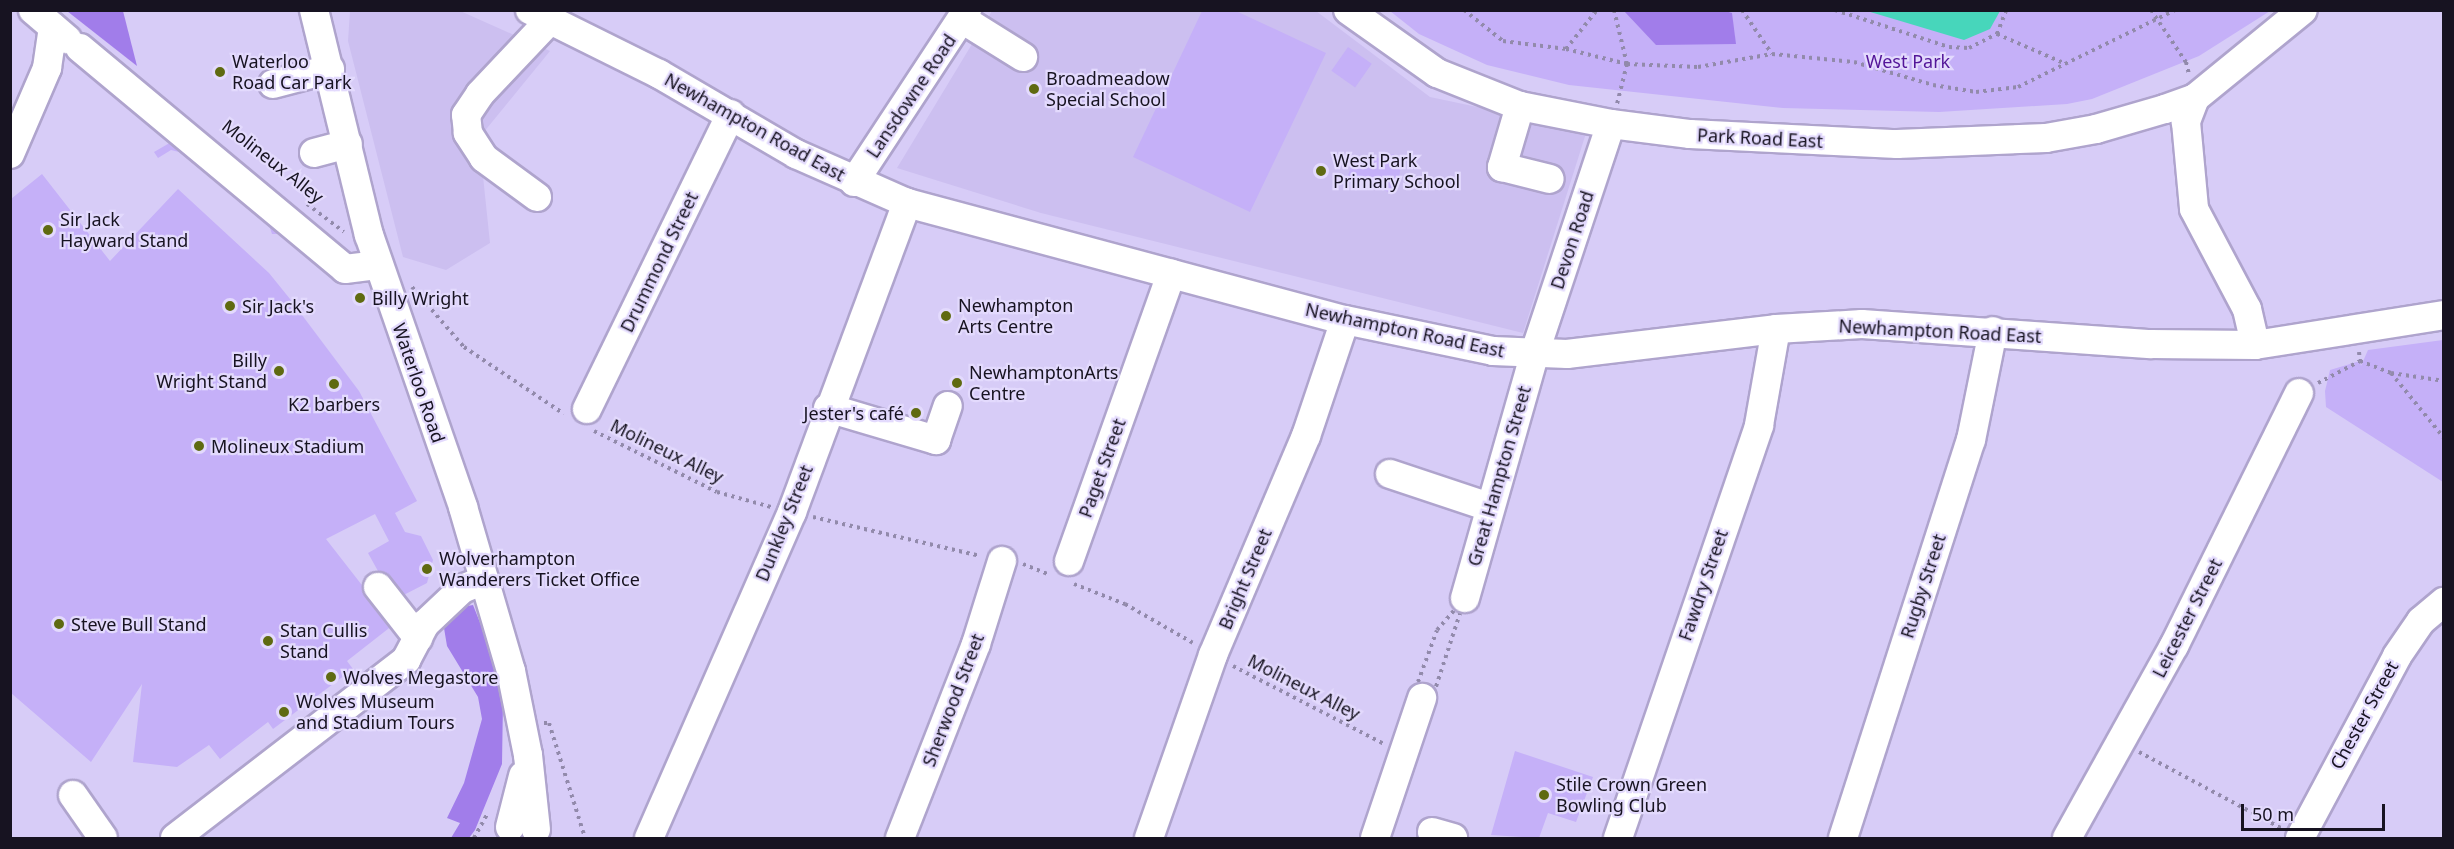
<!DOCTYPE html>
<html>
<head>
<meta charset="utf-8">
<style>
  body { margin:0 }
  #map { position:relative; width:2454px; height:849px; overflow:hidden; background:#d7ccf7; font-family:"Noto Sans",sans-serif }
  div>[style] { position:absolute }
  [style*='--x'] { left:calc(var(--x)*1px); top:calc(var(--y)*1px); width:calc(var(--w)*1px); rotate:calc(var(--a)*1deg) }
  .built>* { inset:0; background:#ccbff0 }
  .green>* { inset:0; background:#c5b0f8; transform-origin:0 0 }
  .forest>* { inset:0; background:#a17dea }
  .water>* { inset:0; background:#47d6bb }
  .path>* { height:4px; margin-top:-2px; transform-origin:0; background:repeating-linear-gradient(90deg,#928aab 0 3px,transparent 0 7.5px) }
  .roads { filter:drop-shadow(2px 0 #afa4cd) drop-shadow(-2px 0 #afa4cd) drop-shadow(0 2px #afa4cd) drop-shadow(0 -2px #afa4cd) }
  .minor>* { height:28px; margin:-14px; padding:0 14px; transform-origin:14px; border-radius:14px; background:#fff }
  .dots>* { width:16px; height:16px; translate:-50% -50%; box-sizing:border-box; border:3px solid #e3dafd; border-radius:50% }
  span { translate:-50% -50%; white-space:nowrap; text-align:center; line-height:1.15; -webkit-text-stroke:4.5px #e3dafd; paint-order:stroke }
  .park-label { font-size:18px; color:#531699 }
  .poi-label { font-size:18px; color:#171321 }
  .left { translate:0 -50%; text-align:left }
  .right { translate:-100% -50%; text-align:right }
  .street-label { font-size:18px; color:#171321 }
  .frame { position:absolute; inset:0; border:12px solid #171321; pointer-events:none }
  .scale { position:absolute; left:2241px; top:804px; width:144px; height:27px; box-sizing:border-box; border:3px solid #171321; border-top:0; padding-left:8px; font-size:18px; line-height:21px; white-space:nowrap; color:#171321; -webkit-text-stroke:4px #e3dafd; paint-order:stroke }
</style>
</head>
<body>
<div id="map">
  <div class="built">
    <i style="clip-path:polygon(458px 10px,550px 51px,479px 138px,490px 243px,446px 270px,403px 257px,348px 41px,350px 11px)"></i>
    <i style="clip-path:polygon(992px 11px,1316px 11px,1430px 97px,1587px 130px,1523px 333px,1041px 213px,897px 168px)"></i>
  </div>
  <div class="green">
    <i style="clip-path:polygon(1202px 11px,1236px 11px,1326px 53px,1250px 212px,1133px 157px)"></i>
    <i style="clip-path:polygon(1390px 11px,2270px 11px,2199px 56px,2092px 99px,2067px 104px,1939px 112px,1783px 108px,1569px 85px,1487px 65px,1419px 34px)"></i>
    <i style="left:1348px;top:47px;width:29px;height:29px;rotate:35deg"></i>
    <i style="clip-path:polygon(173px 141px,283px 234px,272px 234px,269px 225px,179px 152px,171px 150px,158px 158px,154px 152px)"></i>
    <i style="clip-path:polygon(1394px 154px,1401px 166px,1397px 188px,1391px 193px,1366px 183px,1352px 184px,1347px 178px,1352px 164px)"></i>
    <i style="clip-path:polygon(42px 174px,110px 261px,178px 189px,269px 273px,290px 299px,359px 391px,417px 501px,395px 513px,405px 532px,421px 536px,433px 560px,427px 583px,394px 600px,368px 553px,389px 541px,375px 514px,326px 539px,393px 625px,347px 661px,353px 669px,273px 729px,268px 722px,220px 759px,209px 745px,177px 767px,133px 762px,142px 684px,91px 762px,11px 693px,11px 199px)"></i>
    <i style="clip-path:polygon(2443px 340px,2444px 340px,2443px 482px,2326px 407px,2325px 391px,2330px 370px,2360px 361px,2361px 366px,2368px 350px)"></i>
    <i style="clip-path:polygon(1515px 751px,1593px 777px,1576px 822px,1548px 813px,1539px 838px,1491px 835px)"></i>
  </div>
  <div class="forest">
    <i style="clip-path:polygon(67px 11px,123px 11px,137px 66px)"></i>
    <i style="clip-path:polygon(1624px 11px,1725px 11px,1732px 13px,1736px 44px,1656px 45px)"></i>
    <i style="clip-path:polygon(473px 605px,493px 655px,503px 700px,502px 764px,475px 830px,469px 838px,451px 838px,460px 823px,447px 818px,464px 783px,482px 719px,478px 697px,447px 646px,444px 628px,462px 607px)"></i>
  </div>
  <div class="water">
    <i style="clip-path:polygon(1867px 11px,2000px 10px,2000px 11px,1990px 29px,1964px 40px)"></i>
  </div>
  <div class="path">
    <i style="--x:1464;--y:10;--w:50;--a:38.5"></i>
    <i style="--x:1503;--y:41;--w:64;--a:7.2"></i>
    <i style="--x:1566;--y:49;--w:63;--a:13.8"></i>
    <i style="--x:1627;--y:64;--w:71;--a:2.4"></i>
    <i style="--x:1698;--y:67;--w:75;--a:-10"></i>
    <i style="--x:1772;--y:54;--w:82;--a:5.6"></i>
    <i style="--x:1854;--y:62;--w:82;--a:16.2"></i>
    <i style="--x:1933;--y:85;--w:44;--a:9.2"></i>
    <i style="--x:1976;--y:92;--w:42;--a:-6.8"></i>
    <i style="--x:2018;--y:87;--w:175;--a:-26.1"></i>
    <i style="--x:1614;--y:10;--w:56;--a:76.5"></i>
    <i style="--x:1627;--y:64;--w:41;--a:104"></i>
    <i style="--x:1742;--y:10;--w:53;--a:55.7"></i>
    <i style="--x:1835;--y:10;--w:120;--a:18"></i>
    <i style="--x:1949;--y:47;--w:20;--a:3"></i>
    <i style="--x:1969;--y:48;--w:31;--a:-27"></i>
    <i style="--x:1997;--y:34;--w:26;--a:-69"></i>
    <i style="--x:2151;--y:10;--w:63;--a:56.1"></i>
    <i style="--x:2186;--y:62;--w:12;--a:76"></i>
    <i style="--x:1997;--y:34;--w:75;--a:23.5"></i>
    <i style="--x:1566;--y:49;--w:50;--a:-51.5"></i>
    <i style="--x:307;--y:204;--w:46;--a:37.1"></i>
    <i style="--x:412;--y:287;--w:79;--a:49.1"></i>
    <i style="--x:464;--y:347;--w:120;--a:33.8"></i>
    <i style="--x:2359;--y:352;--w:9;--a:84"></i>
    <i style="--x:2360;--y:361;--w:33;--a:21"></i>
    <i style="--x:2391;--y:373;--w:54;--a:8.6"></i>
    <i style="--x:2391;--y:373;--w:84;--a:50.8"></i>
    <i style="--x:2318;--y:383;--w:47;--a:-27.6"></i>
    <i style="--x:594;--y:431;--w:137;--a:26.4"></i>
    <i style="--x:717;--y:492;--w:56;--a:15.5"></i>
    <i style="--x:813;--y:517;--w:172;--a:13.1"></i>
    <i style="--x:1023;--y:564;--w:29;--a:22"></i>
    <i style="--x:1074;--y:584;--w:55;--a:21.4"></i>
    <i style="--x:1125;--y:604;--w:78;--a:29.8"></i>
    <i style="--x:1465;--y:598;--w:97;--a:108.1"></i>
    <i style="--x:1435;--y:690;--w:15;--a:148"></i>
    <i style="--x:1422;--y:698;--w:16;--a:-104"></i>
    <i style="--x:1418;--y:682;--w:55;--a:-69.9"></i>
    <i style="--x:1437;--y:630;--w:43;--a:-48.8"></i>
    <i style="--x:1233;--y:666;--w:170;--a:27.3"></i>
    <i style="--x:544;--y:723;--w:5;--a:0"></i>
    <i style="--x:549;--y:723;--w:121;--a:72.6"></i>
    <i style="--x:2139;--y:752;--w:161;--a:28.2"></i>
    <i style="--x:474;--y:838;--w:29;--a:-61"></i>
  </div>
  <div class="roads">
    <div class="minor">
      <i style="--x:33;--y:10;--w:45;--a:40.5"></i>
      <i style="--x:314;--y:10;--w:232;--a:76.3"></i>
      <i style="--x:369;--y:235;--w:288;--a:70.9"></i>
      <i style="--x:463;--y:507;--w:171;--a:73.7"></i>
      <i style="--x:511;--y:671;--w:86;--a:78.6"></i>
      <i style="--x:528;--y:755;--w:75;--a:83.9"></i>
      <i style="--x:530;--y:10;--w:144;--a:26.4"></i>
      <i style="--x:659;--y:74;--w:159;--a:30.3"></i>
      <i style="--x:796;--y:154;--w:121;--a:23.8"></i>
      <i style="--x:907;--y:203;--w:453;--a:15"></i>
      <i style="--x:1345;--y:320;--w:151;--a:11.8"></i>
      <i style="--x:1493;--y:351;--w:74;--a:2.3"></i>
      <i style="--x:1567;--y:354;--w:210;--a:-6.8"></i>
      <i style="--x:1776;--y:329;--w:86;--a:-3.3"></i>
      <i style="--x:1862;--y:324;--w:290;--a:4"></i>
      <i style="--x:2151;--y:344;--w:104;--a:0.6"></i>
      <i style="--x:2255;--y:345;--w:191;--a:-9"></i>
      <i style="--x:1348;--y:10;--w:109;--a:35.3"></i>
      <i style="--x:1437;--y:73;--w:89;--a:21.7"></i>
      <i style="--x:1520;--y:106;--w:93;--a:11.2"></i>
      <i style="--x:1611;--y:124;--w:80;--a:7.2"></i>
      <i style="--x:1690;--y:134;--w:207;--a:2.8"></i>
      <i style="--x:1897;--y:144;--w:149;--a:-2.3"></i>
      <i style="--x:2046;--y:138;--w:51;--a:-10.2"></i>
      <i style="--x:2096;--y:129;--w:72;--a:-16.2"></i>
      <i style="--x:2165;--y:109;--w:32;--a:-20"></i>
      <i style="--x:2195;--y:98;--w:139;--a:-39.2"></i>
      <i style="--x:962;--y:19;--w:72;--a:31.9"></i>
      <i style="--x:80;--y:48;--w:345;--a:39.8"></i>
      <i style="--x:345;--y:269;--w:34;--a:-7"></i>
      <i style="--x:273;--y:84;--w:59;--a:-14.7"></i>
      <i style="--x:2195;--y:98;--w:26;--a:111"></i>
      <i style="--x:2186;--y:122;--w:87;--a:84.7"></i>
      <i style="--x:2194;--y:209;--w:113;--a:62.1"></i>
      <i style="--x:2247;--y:309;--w:37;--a:77"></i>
      <i style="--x:1520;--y:106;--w:64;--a:106.4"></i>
      <i style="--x:1502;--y:167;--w:49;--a:14"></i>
      <i style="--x:314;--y:153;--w:35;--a:-15"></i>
      <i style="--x:10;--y:154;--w:94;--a:-66.7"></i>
      <i style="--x:47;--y:68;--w:41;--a:-81.7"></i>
      <i style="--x:854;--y:182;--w:206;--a:-56.7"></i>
      <i style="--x:537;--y:197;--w:66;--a:-143.7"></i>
      <i style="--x:484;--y:158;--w:30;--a:-123"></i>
      <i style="--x:468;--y:133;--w:18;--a:-96"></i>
      <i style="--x:466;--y:115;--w:25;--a:-56"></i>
      <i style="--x:480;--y:94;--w:102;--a:-46.6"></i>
      <i style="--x:828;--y:408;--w:113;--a:16.5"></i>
      <i style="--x:936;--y:440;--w:36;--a:-71"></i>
      <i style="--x:587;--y:409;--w:328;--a:-64"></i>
      <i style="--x:1390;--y:474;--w:104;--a:18.4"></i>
      <i style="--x:1069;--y:561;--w:305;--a:-70.4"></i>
      <i style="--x:378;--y:587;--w:65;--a:51.9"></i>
      <i style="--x:1465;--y:598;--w:253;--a:-74.1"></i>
      <i style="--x:1534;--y:355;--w:243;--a:-71.6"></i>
      <i style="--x:73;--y:795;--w:52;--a:55.1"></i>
      <i style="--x:510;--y:827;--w:53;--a:-75.7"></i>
      <i style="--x:1432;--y:832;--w:22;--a:16"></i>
      <i style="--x:175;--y:838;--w:292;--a:-37.6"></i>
      <i style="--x:406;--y:660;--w:41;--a:-62.2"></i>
      <i style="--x:425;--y:624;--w:51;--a:-43.4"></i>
      <i style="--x:462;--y:589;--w:24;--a:-22"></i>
      <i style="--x:649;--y:838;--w:356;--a:-66.3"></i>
      <i style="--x:792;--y:512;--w:330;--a:-69.6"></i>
      <i style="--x:900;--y:838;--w:208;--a:-68.6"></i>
      <i style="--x:976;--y:644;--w:87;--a:-72.6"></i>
      <i style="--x:1149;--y:838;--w:194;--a:-70.7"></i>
      <i style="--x:1213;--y:655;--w:238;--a:-67"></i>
      <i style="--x:1306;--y:436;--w:122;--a:-71.4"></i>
      <i style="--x:1375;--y:838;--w:148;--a:-71.4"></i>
      <i style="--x:1618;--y:838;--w:436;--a:-71.1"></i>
      <i style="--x:1759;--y:425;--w:97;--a:-80"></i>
      <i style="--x:1843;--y:838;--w:418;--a:-72.2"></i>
      <i style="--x:1971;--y:440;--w:111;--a:-78.6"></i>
      <i style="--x:2067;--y:838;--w:220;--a:-60.9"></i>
      <i style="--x:2174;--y:646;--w:282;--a:-63.7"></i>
      <i style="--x:2300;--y:838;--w:206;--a:-61.9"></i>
      <i style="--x:2397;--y:656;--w:42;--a:-55.6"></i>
      <i style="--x:2421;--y:621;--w:30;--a:-40"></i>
    </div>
  </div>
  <div class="dots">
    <i style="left:220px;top:72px;background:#5f6a11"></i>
    <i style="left:1034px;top:89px;background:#5f6a11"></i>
    <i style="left:1321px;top:171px;background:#5f6a11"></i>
    <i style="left:48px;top:230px;background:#5f6a11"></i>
    <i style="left:360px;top:298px;background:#5f6a11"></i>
    <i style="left:230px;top:306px;background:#5f6a11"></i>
    <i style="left:946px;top:316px;background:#5f6a11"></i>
    <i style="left:279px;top:371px;background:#5f6a11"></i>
    <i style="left:957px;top:383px;background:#5f6a11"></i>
    <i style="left:334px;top:384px;background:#5f6a11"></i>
    <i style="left:916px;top:413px;background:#5f6a11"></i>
    <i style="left:199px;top:446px;background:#5f6a11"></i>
    <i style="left:427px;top:569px;background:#5f6a11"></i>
    <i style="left:59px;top:624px;background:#5f6a11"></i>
    <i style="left:268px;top:641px;background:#5f6a11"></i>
    <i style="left:331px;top:677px;background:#5f6a11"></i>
    <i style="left:284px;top:712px;background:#5f6a11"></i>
    <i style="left:1544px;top:795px;background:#5f6a11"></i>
  </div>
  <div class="park-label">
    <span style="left:1908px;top:61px">West Park</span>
  </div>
  <div class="poi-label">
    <span class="left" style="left:232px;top:72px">Waterloo<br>Road Car Park</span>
    <span class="left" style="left:1046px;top:89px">Broadmeadow<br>Special School</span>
    <span class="left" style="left:1333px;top:171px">West Park<br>Primary School</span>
    <span class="left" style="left:60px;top:230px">Sir Jack<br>Hayward Stand</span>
    <span class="left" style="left:372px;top:298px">Billy Wright</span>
    <span class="left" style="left:242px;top:306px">Sir Jack's</span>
    <span class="left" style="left:958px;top:316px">Newhampton<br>Arts Centre</span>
    <span class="right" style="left:267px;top:371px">Billy<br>Wright Stand</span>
    <span class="left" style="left:969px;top:383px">NewhamptonArts<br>Centre</span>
    <span style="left:334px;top:404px">K2 barbers</span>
    <span class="right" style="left:904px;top:413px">Jester's café</span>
    <span class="left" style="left:211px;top:446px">Molineux Stadium</span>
    <span class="left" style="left:439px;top:569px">Wolverhampton<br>Wanderers Ticket Office</span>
    <span class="left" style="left:71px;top:624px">Steve Bull Stand</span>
    <span class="left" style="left:280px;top:641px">Stan Cullis<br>Stand</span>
    <span class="left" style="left:343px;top:677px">Wolves Megastore</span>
    <span class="left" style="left:296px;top:712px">Wolves Museum<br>and Stadium Tours</span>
    <span class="left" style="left:1556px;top:795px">Stile Crown Green<br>Bowling Club</span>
  </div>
  <div class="street-label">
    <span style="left:911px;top:96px;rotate:-56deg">Lansdowne Road</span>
    <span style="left:755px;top:127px;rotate:29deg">Newhampton Road East</span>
    <span style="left:1760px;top:138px;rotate:3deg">Park Road East</span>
    <span style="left:273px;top:161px;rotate:38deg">Molineux Alley</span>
    <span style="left:1572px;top:240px;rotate:-72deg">Devon Road</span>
    <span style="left:659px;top:262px;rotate:-64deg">Drummond Street</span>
    <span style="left:1405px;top:330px;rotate:12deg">Newhampton Road East</span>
    <span style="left:1940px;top:331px;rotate:3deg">Newhampton Road East</span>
    <span style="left:419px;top:383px;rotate:71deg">Waterloo Road</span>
    <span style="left:667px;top:451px;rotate:26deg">Molineux Alley</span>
    <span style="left:1102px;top:468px;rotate:-70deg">Paget Street</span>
    <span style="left:1499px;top:476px;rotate:-74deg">Great Hampton Street</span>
    <span style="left:784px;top:523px;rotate:-68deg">Dunkley Street</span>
    <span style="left:1245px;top:579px;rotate:-67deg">Bright Street</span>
    <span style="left:1703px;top:585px;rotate:-71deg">Fawdry Street</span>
    <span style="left:1923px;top:586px;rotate:-72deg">Rugby Street</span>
    <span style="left:2187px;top:618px;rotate:-63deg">Leicester Street</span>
    <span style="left:1304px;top:687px;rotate:27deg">Molineux Alley</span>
    <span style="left:953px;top:700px;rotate:-69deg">Sherwood Street</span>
    <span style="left:2364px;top:715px;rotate:-61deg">Chester Street</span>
  </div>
  <div class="frame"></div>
  <div class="scale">50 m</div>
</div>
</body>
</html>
